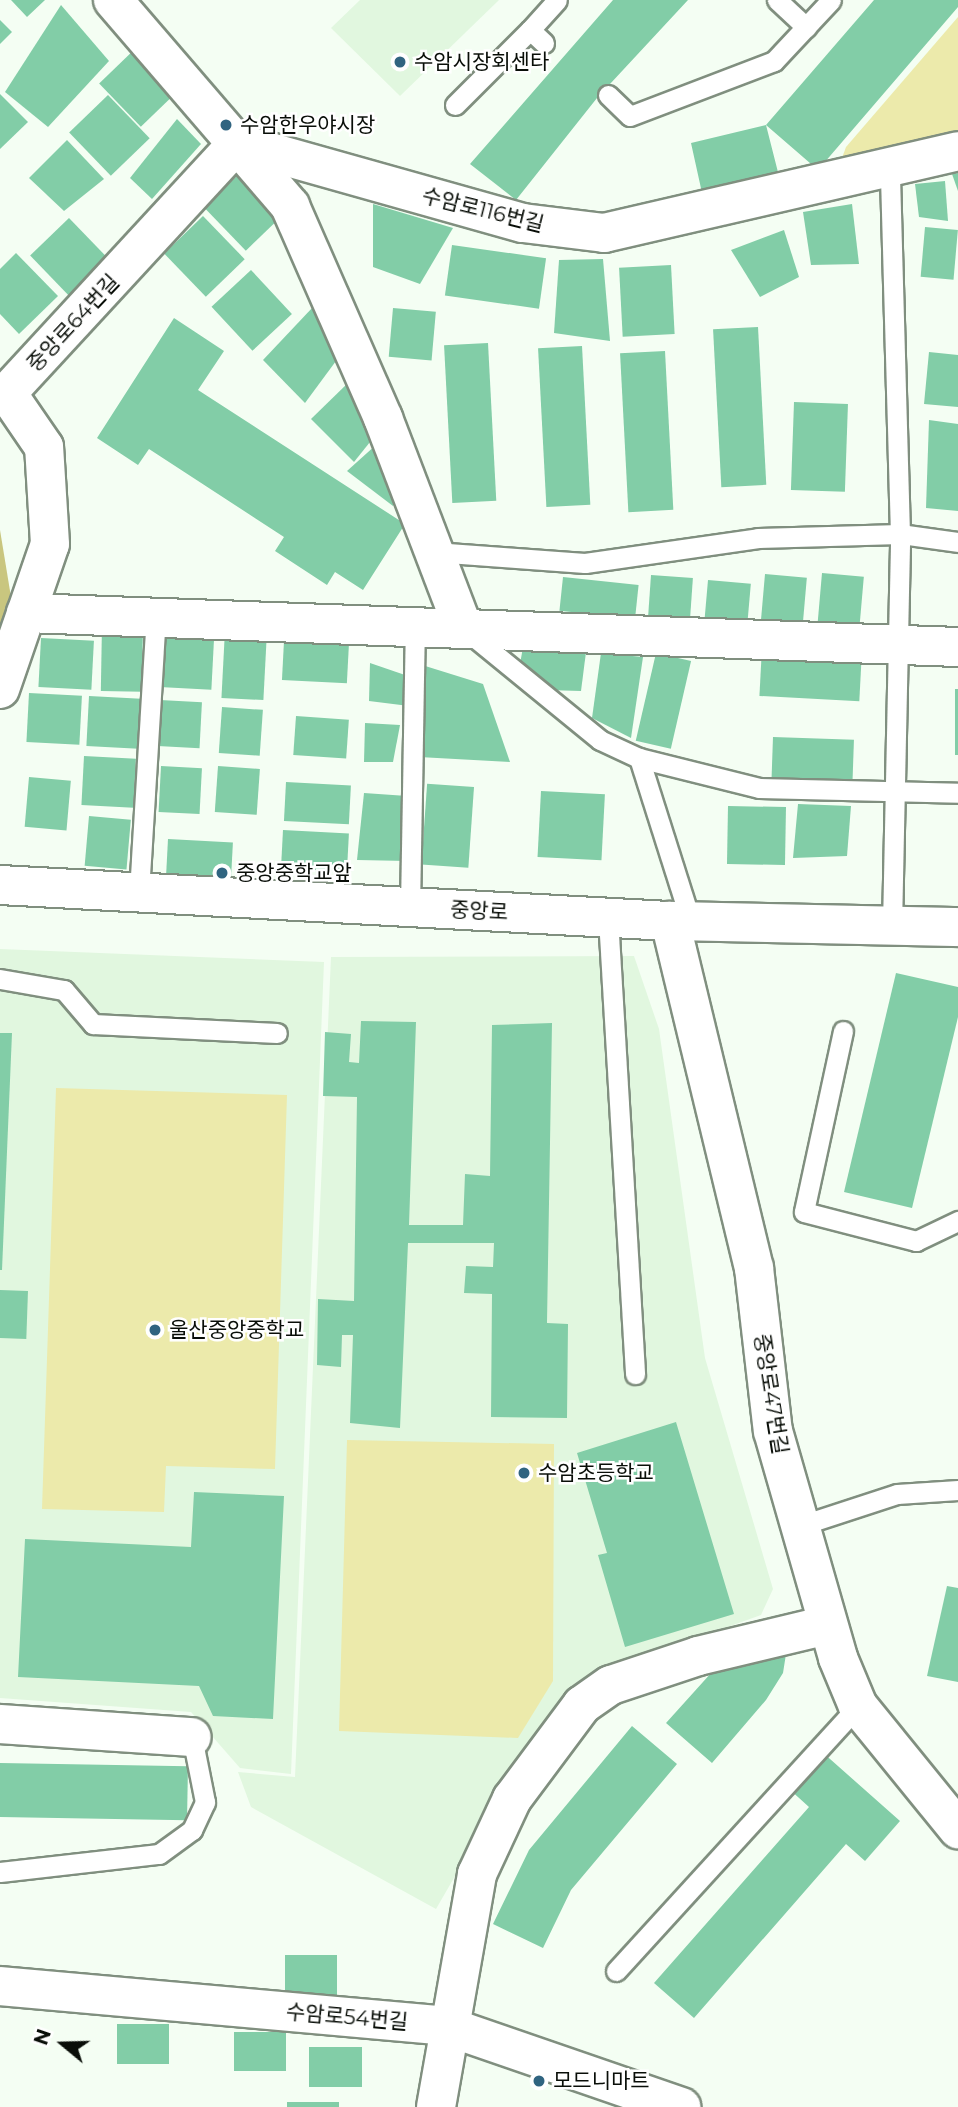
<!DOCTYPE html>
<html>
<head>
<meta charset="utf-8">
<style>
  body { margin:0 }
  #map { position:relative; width:958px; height:2107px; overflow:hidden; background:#f4fef3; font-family:Montserrat,"Noto Sans KR",sans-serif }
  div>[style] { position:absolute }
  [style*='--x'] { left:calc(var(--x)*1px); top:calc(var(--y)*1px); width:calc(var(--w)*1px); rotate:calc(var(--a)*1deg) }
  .built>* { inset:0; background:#e1f7df }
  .green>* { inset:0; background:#eceaab }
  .forest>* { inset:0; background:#c9c67f }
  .building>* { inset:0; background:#82cda7; transform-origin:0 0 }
  .roads { filter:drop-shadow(2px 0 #808f7f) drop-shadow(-2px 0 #808f7f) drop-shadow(0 2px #808f7f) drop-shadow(0 -2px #808f7f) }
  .service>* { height:19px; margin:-9.5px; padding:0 9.5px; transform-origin:9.5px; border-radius:9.5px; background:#fff }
  .minor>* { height:38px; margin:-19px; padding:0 19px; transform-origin:19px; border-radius:19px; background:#fff }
  .secondary>* { height:38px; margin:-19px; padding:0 19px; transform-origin:19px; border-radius:19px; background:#fff }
  .dots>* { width:19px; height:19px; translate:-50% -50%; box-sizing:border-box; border:4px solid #fff; border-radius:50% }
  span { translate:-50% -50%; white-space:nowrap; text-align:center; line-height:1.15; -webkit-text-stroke:5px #fff; paint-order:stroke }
  .poi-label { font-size:21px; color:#090e08 }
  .left { translate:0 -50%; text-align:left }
  .street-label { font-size:21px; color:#090e08 }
  .north { position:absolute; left:28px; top:2009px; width:70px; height:70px; -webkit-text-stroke:5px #fff; paint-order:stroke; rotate:289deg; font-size:19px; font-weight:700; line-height:28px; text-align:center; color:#090e08 }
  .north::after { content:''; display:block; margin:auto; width:24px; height:32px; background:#090e08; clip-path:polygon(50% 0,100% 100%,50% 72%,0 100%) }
</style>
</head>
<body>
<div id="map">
  <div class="built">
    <i style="clip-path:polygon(360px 0,499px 0,400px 96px,331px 28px)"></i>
    <i style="clip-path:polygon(0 949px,324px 962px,291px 1774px,240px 1768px,191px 1712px,0 1698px)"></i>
    <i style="clip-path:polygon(634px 956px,659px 1029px,705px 1358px,773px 1589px,761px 1615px,583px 1679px,518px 1767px,436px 1909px,251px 1807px,238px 1772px,295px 1777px,331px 957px)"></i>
  </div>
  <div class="green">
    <i style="clip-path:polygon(958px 17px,958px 134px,842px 158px,846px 147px)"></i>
    <i style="clip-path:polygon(56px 1088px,287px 1095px,275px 1469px,166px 1466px,164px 1512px,42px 1509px)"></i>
    <i style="clip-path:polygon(347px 1440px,554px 1444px,553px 1681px,518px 1738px,339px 1731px)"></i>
  </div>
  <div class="forest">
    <i style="clip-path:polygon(0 530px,11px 597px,0 630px)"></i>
  </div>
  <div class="building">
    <i style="clip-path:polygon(11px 0,45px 0,27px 17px)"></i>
    <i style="clip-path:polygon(613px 0,688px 0,597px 98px,516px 200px,470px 164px)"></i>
    <i style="clip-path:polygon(874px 0,958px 0,958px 7px,818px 170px,766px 125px,781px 184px,704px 202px,691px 143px,766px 125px)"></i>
    <i style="clip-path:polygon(61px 5px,109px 61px,48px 127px,5px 92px)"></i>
    <i style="clip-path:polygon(0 20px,12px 32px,0 44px)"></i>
    <i style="left:138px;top:46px;width:60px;height:54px;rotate:46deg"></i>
    <i style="clip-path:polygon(0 94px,28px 122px,0 149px)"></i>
    <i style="left:108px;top:95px;width:60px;height:54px;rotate:46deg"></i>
    <i style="clip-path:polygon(177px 119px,201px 144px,152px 199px,130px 178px)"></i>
    <i style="clip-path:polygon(67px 140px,104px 179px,64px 211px,29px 178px)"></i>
    <i style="left:243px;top:170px;width:60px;height:54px;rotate:46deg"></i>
    <i style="clip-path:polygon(958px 173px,958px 191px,952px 174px)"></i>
    <i style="clip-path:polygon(945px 181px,948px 221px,919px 217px,915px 184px)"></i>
    <i style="clip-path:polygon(373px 204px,453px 228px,420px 284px,373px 267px)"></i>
    <i style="clip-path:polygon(852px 204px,859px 264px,811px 265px,803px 212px)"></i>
    <i style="left:203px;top:216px;width:60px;height:54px;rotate:46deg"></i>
    <i style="left:69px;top:218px;width:60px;height:54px;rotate:46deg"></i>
    <i style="left:925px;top:227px;width:33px;height:50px;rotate:5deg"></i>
    <i style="clip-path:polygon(784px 230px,799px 277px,760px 297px,731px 250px)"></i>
    <i style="left:452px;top:245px;width:95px;height:51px;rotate:8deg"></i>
    <i style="clip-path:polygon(16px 253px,58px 296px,19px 334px,0 314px,0 269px)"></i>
    <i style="clip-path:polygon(603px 259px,610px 341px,554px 333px,559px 260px)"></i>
    <i style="left:671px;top:265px;width:69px;height:52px;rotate:87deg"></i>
    <i style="left:251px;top:270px;width:60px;height:54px;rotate:47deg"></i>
    <i style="clip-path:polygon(313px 307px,350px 342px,305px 403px,263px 360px)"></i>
    <i style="left:393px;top:308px;width:43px;height:49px;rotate:5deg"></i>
    <i style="clip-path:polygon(174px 318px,224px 351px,198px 390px,405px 524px,363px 590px,335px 572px,327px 585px,275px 551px,284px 537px,149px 449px,138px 465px,97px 438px)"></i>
    <i style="left:758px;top:327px;width:158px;height:45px;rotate:87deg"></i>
    <i style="left:488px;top:343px;width:158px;height:44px;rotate:87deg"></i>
    <i style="left:582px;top:346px;width:159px;height:44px;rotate:87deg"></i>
    <i style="left:665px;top:351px;width:159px;height:45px;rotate:87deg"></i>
    <i style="clip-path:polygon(929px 352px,958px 355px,958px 407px,924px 404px)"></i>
    <i style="clip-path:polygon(350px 381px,378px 432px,354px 462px,311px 419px)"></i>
    <i style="left:794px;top:402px;width:54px;height:88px;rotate:2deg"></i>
    <i style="clip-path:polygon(929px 420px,958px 424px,958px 511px,926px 508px)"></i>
    <i style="clip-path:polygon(377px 444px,400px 494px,393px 506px,347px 471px)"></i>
    <i style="left:822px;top:573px;width:42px;height:50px;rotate:5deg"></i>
    <i style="left:765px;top:574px;width:42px;height:50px;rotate:5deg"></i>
    <i style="left:651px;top:575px;width:42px;height:49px;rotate:4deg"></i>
    <i style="left:563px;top:577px;width:76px;height:34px;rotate:6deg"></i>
    <i style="left:708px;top:580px;width:43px;height:50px;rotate:5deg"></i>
    <i style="left:102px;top:624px;width:41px;height:67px;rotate:1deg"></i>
    <i style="left:225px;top:630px;width:42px;height:68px;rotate:3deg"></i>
    <i style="left:41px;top:638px;width:53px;height:49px;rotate:3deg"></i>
    <i style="left:162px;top:638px;width:52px;height:49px;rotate:3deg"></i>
    <i style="left:284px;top:641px;width:65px;height:39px;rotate:3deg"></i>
    <i style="clip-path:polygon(523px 647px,586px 652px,581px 691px,546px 690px,519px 670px)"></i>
    <i style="left:762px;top:647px;width:100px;height:49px;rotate:3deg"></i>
    <i style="clip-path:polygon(601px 653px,643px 657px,631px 738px,592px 718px)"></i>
    <i style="left:656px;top:653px;width:36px;height:90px;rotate:13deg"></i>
    <i style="clip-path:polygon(370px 663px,405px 675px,409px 706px,369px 701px)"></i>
    <i style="clip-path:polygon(422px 665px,483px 684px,510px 762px,419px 757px)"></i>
    <i style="left:955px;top:689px;width:3px;height:66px"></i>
    <i style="left:29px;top:693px;width:53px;height:49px;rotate:3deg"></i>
    <i style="left:89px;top:696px;width:52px;height:50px;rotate:3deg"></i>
    <i style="left:160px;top:700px;width:42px;height:46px;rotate:3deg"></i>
    <i style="left:222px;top:707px;width:41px;height:46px;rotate:4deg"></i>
    <i style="left:296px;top:716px;width:53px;height:39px;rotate:4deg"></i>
    <i style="clip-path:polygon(365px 723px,400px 725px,393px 762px,364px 762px)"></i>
    <i style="left:773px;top:737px;width:81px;height:45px;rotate:2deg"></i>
    <i style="left:84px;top:756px;width:52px;height:49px;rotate:3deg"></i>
    <i style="left:161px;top:766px;width:41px;height:46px;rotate:3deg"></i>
    <i style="left:218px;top:766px;width:42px;height:46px;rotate:4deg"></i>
    <i style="left:29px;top:777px;width:42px;height:50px;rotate:5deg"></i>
    <i style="left:286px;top:782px;width:65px;height:39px;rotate:3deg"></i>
    <i style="left:474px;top:787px;width:81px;height:47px;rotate:94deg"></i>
    <i style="left:541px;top:791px;width:64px;height:66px;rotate:3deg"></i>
    <i style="clip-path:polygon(364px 793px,407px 796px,408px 861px,357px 860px)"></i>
    <i style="clip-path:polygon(798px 804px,851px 806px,847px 856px,793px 858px)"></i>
    <i style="left:728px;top:806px;width:58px;height:58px;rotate:1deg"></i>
    <i style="left:89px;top:816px;width:42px;height:50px;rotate:5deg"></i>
    <i style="left:283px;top:830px;width:66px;height:38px;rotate:3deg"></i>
    <i style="left:168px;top:839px;width:65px;height:39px;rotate:3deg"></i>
    <i style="clip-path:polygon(896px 973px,958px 987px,958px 1017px,912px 1208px,844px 1192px)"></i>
    <i style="clip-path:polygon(361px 1021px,416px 1022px,409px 1225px,463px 1225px,465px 1174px,490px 1176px,492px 1025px,552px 1023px,547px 1323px,568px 1324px,567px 1418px,491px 1417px,492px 1294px,464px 1293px,466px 1266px,493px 1267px,494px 1243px,408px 1243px,400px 1428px,350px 1423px,353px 1335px,342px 1335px,341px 1367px,317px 1365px,318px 1299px,354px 1301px,357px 1097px,323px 1096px,325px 1032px,351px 1034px,349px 1062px,359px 1063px)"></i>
    <i style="clip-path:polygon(0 1033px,12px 1033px,2px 1270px,0 1270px)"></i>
    <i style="left:0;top:1290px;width:28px;height:48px;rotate:2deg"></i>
    <i style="clip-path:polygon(676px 1422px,734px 1614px,625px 1647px,598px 1555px,607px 1553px,577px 1453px)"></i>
    <i style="clip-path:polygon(194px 1492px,284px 1496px,273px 1719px,213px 1716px,199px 1686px,18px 1677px,25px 1539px,191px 1547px)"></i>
    <i style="clip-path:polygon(947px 1586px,958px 1588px,958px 1682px,927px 1676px)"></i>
    <i style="clip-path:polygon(786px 1654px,783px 1673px,766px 1700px,712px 1763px,666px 1723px,721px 1662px,728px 1671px,734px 1658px)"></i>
    <i style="clip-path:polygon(632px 1726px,677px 1764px,571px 1890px,543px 1948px,493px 1924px,529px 1850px)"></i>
    <i style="clip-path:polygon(821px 1751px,900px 1821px,865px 1861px,846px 1844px,694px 2018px,654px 1983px,809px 1807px,788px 1788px)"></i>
    <i style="left:0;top:1763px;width:188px;height:54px;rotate:1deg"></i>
    <i style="left:285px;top:1955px;width:52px;height:40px"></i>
    <i style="left:117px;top:2024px;width:52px;height:40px"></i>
    <i style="left:234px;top:2032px;width:52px;height:39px"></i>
    <i style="left:309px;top:2047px;width:53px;height:40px"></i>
    <i style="left:287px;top:2102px;width:52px;height:5px"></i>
  </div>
  <div class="roads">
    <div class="service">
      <i style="--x:777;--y:0;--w:40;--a:43"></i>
      <i style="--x:544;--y:43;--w:19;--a:-137"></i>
      <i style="--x:530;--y:30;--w:40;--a:-48"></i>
      <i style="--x:608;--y:95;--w:30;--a:44"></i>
      <i style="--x:630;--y:116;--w:154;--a:-20.9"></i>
      <i style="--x:774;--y:61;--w:83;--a:-46.9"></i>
      <i style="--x:455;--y:105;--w:106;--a:-45"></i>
      <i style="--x:434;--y:552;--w:151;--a:4.2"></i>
      <i style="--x:585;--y:563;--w:175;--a:-8.2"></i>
      <i style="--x:758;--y:538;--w:142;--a:-1.6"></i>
      <i style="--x:900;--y:534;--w:367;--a:-91.6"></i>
      <i style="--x:469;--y:633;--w:169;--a:39.2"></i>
      <i style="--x:600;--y:740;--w:43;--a:24.8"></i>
      <i style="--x:639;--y:758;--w:124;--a:14"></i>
      <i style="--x:759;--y:788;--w:199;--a:1.4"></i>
      <i style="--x:639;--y:758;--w:172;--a:72.4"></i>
      <i style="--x:139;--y:892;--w:276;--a:-86.5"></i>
      <i style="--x:410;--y:907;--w:281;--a:-89"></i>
      <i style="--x:608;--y:918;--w:457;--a:86.6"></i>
      <i style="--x:892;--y:926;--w:392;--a:-88.8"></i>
      <i style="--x:900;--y:534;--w:59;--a:7.9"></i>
      <i style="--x:0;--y:979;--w:65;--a:9.8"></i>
      <i style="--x:64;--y:990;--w:45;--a:49.5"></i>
      <i style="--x:93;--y:1024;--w:184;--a:2.8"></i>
      <i style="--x:843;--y:1031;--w:185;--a:102.2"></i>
      <i style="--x:804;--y:1212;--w:116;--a:14.5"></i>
      <i style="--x:916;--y:1241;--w:47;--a:-25.5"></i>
      <i style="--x:799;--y:1526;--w:103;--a:-18.1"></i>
      <i style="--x:897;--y:1494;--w:61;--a:-3.8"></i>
      <i style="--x:0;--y:1872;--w:160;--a:-6.5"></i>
      <i style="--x:159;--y:1854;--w:41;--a:-36"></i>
      <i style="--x:192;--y:1830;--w:31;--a:-65"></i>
      <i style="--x:205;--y:1802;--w:66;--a:-101.3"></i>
      <i style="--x:616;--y:1971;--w:359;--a:-47.6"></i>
    </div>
    <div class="minor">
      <i style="--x:113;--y:0;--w:272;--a:49.3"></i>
      <i style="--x:290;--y:206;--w:232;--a:66.3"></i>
      <i style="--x:383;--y:418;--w:225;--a:69.1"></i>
      <i style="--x:238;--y:143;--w:296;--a:15.7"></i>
      <i style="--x:523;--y:223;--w:82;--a:7"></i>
      <i style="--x:604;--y:233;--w:363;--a:-13"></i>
      <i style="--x:26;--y:613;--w:933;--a:2.09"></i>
      <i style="--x:0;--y:689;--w:153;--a:-71"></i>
      <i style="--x:50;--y:544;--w:97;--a:-93.5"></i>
      <i style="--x:44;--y:447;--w:65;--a:-124.4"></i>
      <i style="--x:7;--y:393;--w:340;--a:-47.3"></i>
      <i style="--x:670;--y:921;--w:357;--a:76.4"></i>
      <i style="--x:754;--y:1268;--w:164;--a:83.4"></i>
      <i style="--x:773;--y:1431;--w:236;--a:74"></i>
      <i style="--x:838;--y:1658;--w:52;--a:67.4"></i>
      <i style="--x:858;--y:1706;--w:159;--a:50.9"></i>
      <i style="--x:0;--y:1724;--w:192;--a:3.9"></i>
      <i style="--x:0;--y:1986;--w:448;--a:5.1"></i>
      <i style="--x:446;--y:2026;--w:249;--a:19"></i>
      <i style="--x:436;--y:2107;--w:237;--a:-80"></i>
      <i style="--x:477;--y:1874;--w:83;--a:-65"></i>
      <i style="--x:512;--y:1799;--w:117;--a:-53.3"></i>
      <i style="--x:582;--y:1705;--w:35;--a:-35"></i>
      <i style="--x:611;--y:1685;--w:92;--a:-18.4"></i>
      <i style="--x:698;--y:1656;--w:133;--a:-13.5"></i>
    </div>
    <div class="secondary">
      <i style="--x:0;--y:885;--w:671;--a:3.08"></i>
      <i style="--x:670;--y:921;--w:288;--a:1.2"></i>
    </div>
  </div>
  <div class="dots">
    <i style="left:400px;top:62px;background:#306480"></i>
    <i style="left:226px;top:125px;background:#306480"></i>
    <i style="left:222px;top:873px;background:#306480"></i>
    <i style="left:155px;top:1330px;background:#306480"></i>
    <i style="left:524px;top:1473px;background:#306480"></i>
    <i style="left:539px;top:2081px;background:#306480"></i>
  </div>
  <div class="poi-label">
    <span class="left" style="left:414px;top:62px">수암시장회센타</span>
    <span class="left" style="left:240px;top:125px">수암한우야시장</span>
    <span class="left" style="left:236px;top:873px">중앙중학교앞</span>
    <span class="left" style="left:169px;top:1330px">울산중앙중학교</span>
    <span class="left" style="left:538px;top:1473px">수암초등학교</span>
    <span class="left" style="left:553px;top:2081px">모드니마트</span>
  </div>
  <div class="street-label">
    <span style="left:483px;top:210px;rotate:14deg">수암로116번길</span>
    <span style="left:73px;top:323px;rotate:-47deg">중앙로64번길</span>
    <span style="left:479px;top:911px;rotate:3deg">중앙로</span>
    <span style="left:771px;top:1394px;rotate:81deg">중앙로47번길</span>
    <span style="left:347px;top:2017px;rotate:5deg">수암로54번길</span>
  </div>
  <div class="north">N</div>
</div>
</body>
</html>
